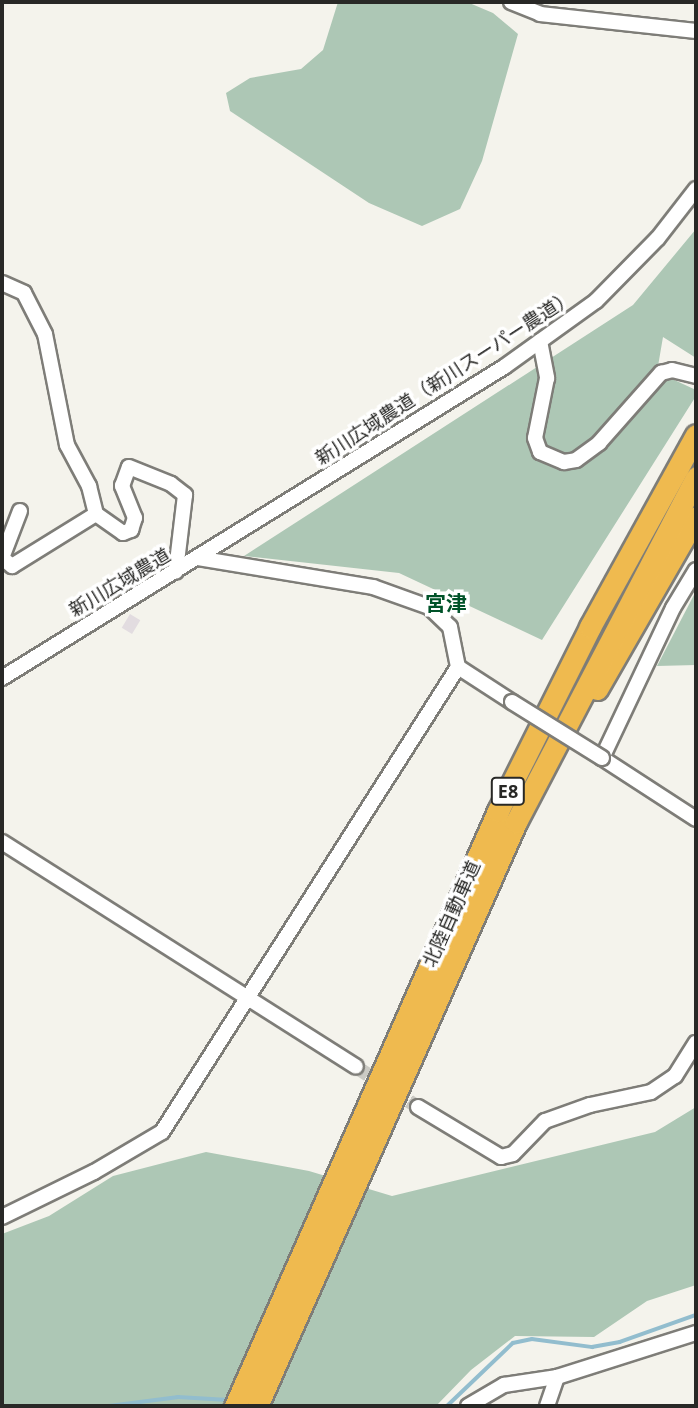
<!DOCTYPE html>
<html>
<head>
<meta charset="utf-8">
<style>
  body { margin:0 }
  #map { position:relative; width:698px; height:1408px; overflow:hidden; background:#f4f3ec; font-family:"Noto Sans","Noto Sans JP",sans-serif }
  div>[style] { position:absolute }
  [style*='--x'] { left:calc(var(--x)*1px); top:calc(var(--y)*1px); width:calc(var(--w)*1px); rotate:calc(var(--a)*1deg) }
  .green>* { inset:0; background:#adc7b5 }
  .stream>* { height:3.5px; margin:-1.75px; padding:0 1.75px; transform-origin:1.75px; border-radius:1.75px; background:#92bdce }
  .building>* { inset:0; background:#e2dce0; transform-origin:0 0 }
  .minor-tunnel>* { height:14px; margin-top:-7px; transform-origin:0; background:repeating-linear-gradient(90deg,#cbcac4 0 14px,transparent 0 21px) }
  .roads { filter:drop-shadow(2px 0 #7e7d78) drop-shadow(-2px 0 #7e7d78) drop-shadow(0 2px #7e7d78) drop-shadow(0 -2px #7e7d78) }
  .minor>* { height:14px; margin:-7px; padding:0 7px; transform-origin:7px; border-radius:7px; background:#fff }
  .highway>* { height:21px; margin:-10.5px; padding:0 10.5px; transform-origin:10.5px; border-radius:10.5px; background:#efba4f }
  .bridges { filter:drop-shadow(2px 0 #7e7d78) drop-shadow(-2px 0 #7e7d78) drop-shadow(0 2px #7e7d78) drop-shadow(0 -2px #7e7d78) }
  .minor-bridge>* { height:14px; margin:-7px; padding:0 7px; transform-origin:7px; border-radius:7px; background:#fff }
  span { translate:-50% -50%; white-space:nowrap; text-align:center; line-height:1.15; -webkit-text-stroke:7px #fff; paint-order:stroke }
  .shield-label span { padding:2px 5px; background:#fff; border:2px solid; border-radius:5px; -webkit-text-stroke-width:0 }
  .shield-label { font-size:18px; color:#282826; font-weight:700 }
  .street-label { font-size:19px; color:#282826 }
  .neighbourhood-label { font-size:21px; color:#005329; font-weight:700 }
  .frame { position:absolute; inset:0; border:4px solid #282826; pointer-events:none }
</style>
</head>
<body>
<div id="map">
  <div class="green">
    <i style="clip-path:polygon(338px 2px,467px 2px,493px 13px,518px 34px,482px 161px,460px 209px,422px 226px,369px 203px,230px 111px,226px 93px,250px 78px,301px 69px,323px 50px)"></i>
    <i style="clip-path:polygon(696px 229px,696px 358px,663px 337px,657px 372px,696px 390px,696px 396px,542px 640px,399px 573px,244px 556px,633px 305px)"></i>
    <i style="clip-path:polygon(696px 591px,696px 665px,657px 666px)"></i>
    <i style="clip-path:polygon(696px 1107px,696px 1285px,647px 1301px,594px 1337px,515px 1336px,471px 1370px,436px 1406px,2px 1406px,2px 1234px,49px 1216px,113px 1176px,206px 1152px,309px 1171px,392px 1196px,655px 1132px)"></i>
  </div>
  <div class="stream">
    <i style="--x:2;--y:1406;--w:5;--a:0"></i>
    <i style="--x:109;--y:1406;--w:70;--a:-7.4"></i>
    <i style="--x:178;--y:1397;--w:50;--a:3.4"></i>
    <i style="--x:447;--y:1406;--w:91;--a:-43.7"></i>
    <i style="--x:513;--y:1343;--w:19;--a:-12"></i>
    <i style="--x:532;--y:1339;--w:61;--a:7.6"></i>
    <i style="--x:592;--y:1347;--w:28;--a:-10"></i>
    <i style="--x:620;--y:1342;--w:81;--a:-19.6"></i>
  </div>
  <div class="building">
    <i style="left:130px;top:614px;width:12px;height:16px;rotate:31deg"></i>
  </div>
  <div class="minor-tunnel">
    <i style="--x:356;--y:1067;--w:74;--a:32.8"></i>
  </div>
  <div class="roads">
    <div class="minor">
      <i style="--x:511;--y:2;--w:31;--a:22"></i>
      <i style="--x:540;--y:14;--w:157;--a:6.2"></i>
      <i style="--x:2;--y:283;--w:24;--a:24"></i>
      <i style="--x:24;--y:293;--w:46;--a:62.9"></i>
      <i style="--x:45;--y:334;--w:113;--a:78.8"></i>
      <i style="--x:67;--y:445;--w:47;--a:61.8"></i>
      <i style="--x:89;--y:486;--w:29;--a:76"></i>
      <i style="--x:96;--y:514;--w:33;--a:35"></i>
      <i style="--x:123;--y:533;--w:9;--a:-21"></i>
      <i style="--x:131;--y:530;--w:13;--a:-72"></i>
      <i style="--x:135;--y:518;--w:35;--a:-112"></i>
      <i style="--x:122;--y:486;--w:20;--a:-70"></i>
      <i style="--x:129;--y:467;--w:45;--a:22"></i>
      <i style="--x:171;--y:484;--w:18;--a:38"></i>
      <i style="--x:185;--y:495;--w:77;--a:96.8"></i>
      <i style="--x:540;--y:341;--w:38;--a:79"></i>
      <i style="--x:547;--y:378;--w:61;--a:101.3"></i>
      <i style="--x:535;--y:438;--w:15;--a:70"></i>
      <i style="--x:540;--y:452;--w:26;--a:23"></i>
      <i style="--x:564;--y:462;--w:12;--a:-9"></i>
      <i style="--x:576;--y:460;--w:29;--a:-36"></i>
      <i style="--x:599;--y:443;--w:94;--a:-48.5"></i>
      <i style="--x:661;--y:373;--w:11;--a:-15"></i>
      <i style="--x:672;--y:370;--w:25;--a:14"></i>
      <i style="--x:20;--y:511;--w:50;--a:111"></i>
      <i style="--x:2;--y:558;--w:13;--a:39"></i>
      <i style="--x:12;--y:566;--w:99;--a:-31.8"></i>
      <i style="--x:696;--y:570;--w:44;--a:121.2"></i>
      <i style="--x:673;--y:608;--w:166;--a:115.3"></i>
      <i style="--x:602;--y:758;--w:112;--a:33"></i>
      <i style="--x:458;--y:667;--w:64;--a:32.9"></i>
      <i style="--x:2;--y:678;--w:591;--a:-31.78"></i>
      <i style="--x:504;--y:367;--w:113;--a:-35.7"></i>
      <i style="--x:596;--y:301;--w:88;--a:-45.5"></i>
      <i style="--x:658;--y:238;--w:62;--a:-52.2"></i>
      <i style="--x:2;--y:842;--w:419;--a:32.4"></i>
      <i style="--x:418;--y:1107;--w:97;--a:31.1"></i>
      <i style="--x:501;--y:1157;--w:12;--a:-14"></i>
      <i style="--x:513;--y:1154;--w:46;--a:-45.9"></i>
      <i style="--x:545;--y:1121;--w:48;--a:-19.6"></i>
      <i style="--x:590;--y:1105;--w:62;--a:-12"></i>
      <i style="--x:651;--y:1092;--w:29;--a:-34"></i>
      <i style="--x:675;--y:1076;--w:39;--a:-58"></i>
      <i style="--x:2;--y:1217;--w:102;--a:-26.1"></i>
      <i style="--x:94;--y:1172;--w:79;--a:-30.5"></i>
      <i style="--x:162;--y:1132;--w:551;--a:-57.52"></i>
      <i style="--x:458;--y:667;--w:41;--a:-101.3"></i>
      <i style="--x:450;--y:627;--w:29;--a:-136"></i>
      <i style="--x:429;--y:607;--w:59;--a:-160.3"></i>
      <i style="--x:373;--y:587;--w:178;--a:-170.6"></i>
      <i style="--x:468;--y:1406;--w:42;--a:-30.3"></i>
      <i style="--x:504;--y:1385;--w:54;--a:-8.6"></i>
      <i style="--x:557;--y:1377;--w:146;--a:-17.6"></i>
      <i style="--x:547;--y:1406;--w:31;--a:-71"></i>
    </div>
    <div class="highway">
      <i style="--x:597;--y:689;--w:198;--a:-60.1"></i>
      <i style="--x:235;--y:1406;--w:651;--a:-66.15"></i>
      <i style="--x:498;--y:811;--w:206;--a:-63.4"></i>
      <i style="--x:590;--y:627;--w:219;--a:-61.1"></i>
      <i style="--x:257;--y:1406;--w:639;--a:-66.08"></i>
      <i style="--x:516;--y:822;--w:389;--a:-62.4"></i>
    </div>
  </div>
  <div class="bridges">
    <div class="minor-bridge">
      <i style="--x:512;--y:702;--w:106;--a:31.9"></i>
    </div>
  </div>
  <div class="shield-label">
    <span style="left:508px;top:791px">E8</span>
  </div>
  <div class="street-label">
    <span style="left:445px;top:378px;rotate:-33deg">新川広域農道（新川スーパー農道）</span>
    <span style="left:120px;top:583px;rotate:-31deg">新川広域農道</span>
    <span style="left:452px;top:914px;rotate:-66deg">北陸自動車道</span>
  </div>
  <div class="neighbourhood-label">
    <span style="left:446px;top:603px">宮津</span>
  </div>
  <div class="frame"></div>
</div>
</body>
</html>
